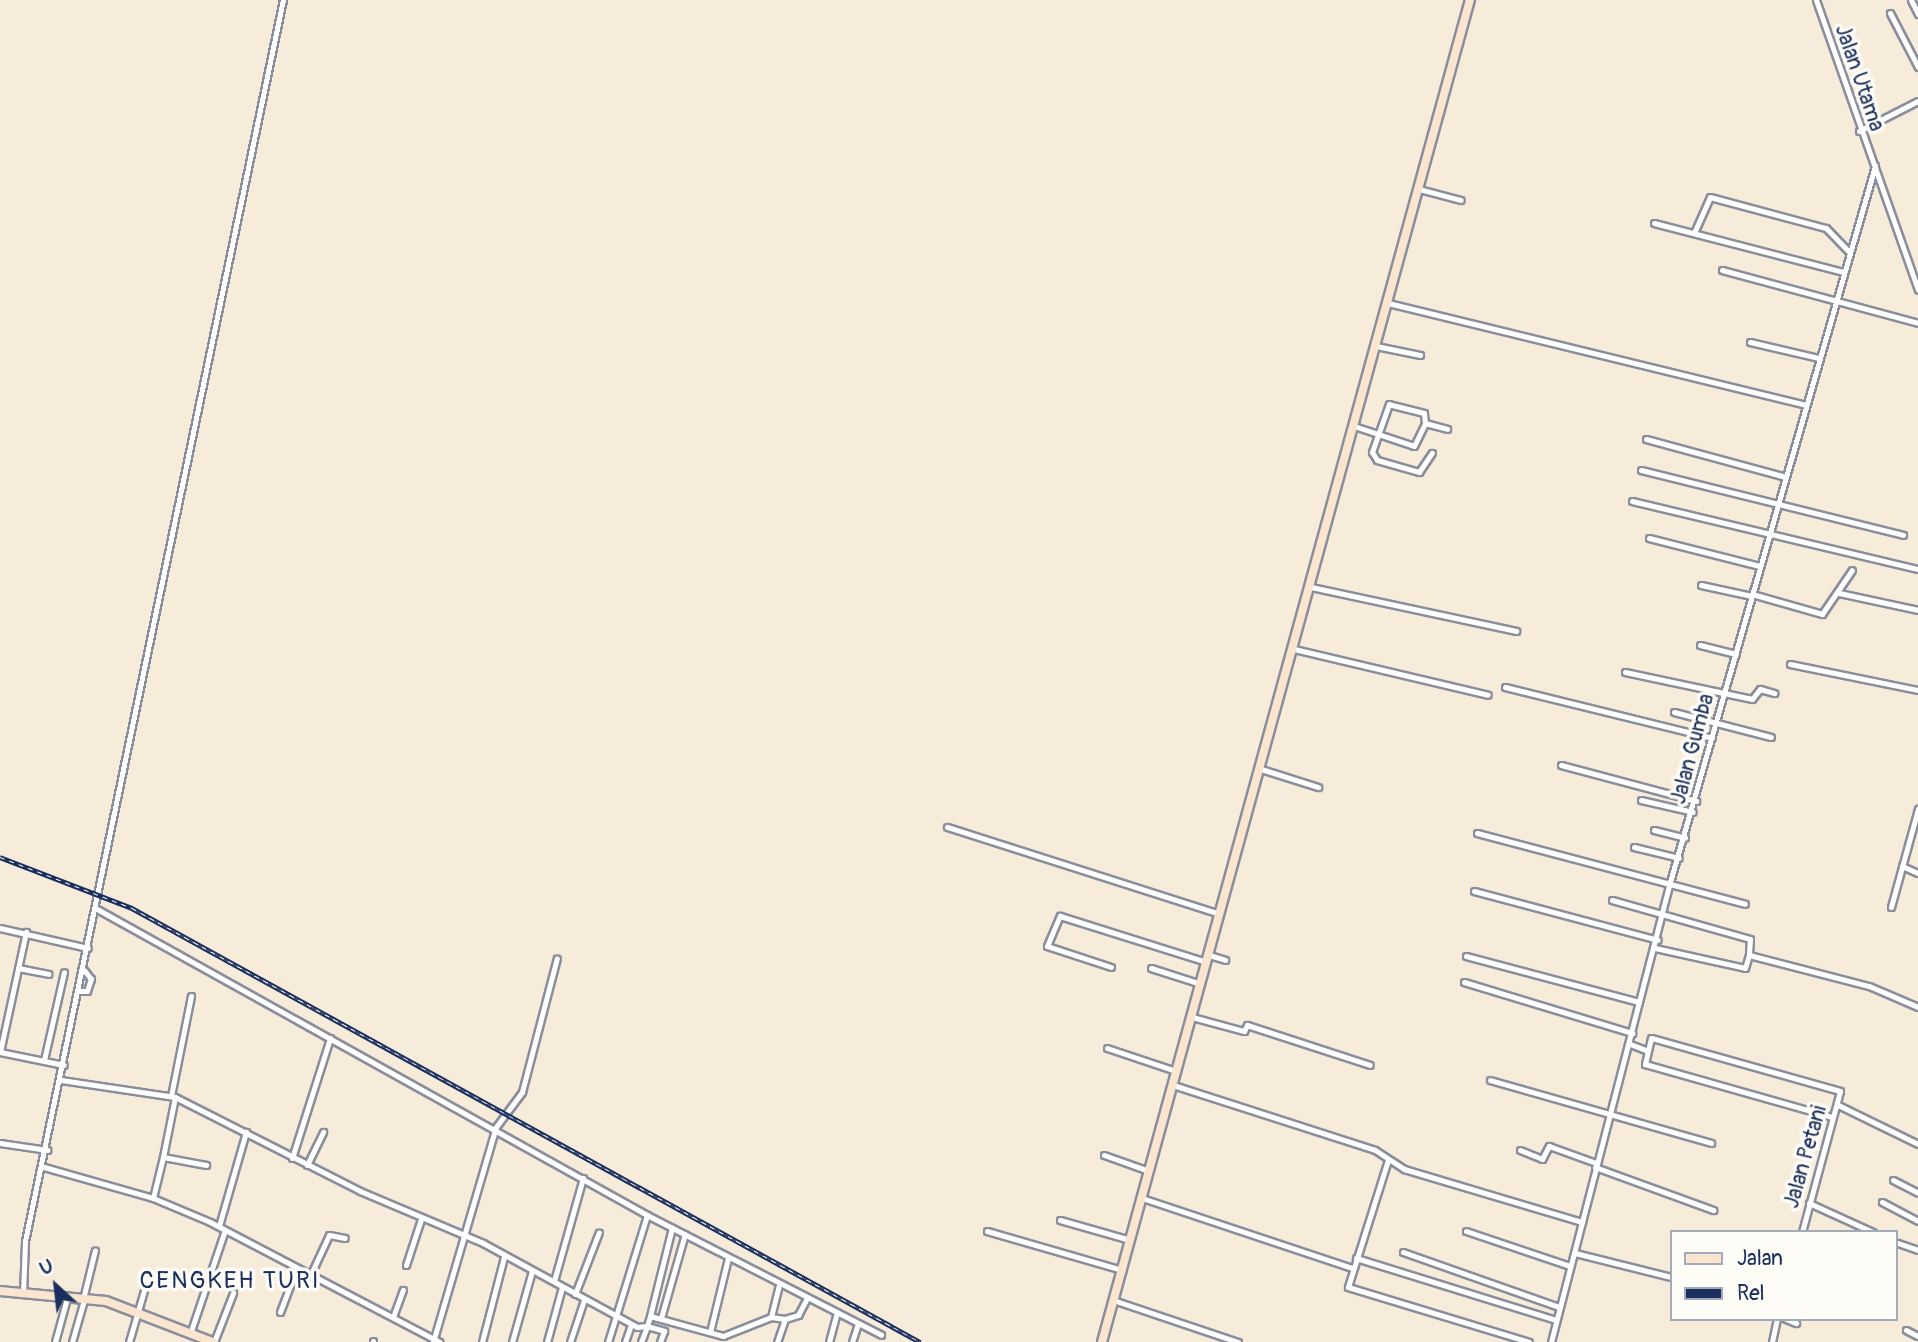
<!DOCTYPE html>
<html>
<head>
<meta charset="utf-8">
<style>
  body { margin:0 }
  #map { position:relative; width:1918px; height:1342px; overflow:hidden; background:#f7ecda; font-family:Pangolin,sans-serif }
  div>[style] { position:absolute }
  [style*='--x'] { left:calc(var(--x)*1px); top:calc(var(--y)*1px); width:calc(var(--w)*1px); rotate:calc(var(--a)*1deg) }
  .roads { filter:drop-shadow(2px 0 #898e9c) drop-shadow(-2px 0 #898e9c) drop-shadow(0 2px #898e9c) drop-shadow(0 -2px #898e9c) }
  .street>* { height:5px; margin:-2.5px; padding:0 2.5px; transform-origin:2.5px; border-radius:2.5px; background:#fff }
  .secondary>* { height:8px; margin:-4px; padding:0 4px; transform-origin:4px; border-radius:4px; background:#fbe5cf }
  .rail>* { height:4.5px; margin-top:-2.25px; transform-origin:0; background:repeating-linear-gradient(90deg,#fdfcf7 0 5px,#1b2f5e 0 10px); box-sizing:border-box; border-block:2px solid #1b2f5e }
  span { translate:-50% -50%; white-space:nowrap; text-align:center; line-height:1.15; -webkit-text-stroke:7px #fdfcf7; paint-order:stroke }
  .street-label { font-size:21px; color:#1b2f5e }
  .quarter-label { font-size:24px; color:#1b2f5e; letter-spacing:2px }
  .legend { position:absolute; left:1670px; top:1230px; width:228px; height:91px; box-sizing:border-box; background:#fdfcf7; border:2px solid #a3aaba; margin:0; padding:9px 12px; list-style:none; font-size:21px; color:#1b2f5e }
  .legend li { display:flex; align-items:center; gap:14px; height:35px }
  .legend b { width:35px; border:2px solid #a3aaba }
  .north { position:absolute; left:21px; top:1251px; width:70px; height:70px; -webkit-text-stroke:5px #fdfcf7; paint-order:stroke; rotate:333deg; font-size:19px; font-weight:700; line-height:28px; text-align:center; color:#1b2f5e }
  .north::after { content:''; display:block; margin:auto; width:24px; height:32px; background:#1b2f5e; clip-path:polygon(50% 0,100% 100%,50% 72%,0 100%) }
</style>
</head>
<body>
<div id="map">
  <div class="roads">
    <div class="street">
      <i style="--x:1816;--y:0;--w:307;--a:70.6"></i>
      <i style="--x:1911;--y:0;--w:16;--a:63"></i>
      <i style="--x:1890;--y:13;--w:61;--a:62.6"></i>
      <i style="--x:1859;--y:131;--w:66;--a:-27"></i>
      <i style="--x:1419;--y:189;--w:43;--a:14.7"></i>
      <i style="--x:1654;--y:223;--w:195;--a:14.5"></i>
      <i style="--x:1694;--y:233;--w:39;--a:-66"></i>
      <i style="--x:1710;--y:197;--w:120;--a:15"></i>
      <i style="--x:1826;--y:228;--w:33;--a:46"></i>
      <i style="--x:1722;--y:270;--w:203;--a:15.1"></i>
      <i style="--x:1388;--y:303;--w:429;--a:13.7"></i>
      <i style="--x:1750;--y:342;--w:71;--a:13.1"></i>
      <i style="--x:1376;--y:346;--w:45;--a:11.6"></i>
      <i style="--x:1425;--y:423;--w:10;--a:-96"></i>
      <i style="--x:1424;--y:413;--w:36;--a:-166"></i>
      <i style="--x:1389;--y:404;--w:51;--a:109.5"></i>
      <i style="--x:1372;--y:452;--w:9;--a:58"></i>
      <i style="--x:1377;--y:460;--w:44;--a:15.9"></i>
      <i style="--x:1419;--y:472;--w:23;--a:-56"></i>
      <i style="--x:1354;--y:426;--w:63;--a:18.4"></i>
      <i style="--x:1414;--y:446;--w:25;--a:-64"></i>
      <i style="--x:1425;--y:423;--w:23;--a:15"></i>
      <i style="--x:1646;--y:439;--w:145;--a:15.2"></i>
      <i style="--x:1641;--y:470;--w:270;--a:13.9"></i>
      <i style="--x:1632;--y:501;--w:294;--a:13.4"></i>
      <i style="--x:1649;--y:538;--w:114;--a:14.2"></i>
      <i style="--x:1701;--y:585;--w:52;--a:12.2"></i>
      <i style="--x:1311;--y:587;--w:210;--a:12.1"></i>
      <i style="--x:1839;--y:593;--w:81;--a:12.1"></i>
      <i style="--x:1752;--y:594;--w:73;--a:15.9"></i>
      <i style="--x:1822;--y:614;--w:53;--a:-55.7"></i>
      <i style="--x:1700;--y:645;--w:37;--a:14"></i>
      <i style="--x:1294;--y:649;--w:199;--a:13.3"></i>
      <i style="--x:1790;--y:664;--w:131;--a:11.5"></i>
      <i style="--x:1625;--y:672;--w:130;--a:12"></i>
      <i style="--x:1752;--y:699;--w:13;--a:-51"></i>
      <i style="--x:1760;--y:689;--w:15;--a:16"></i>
      <i style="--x:1505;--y:687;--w:213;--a:13.8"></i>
      <i style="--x:1674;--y:712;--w:100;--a:14.5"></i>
      <i style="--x:1561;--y:765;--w:140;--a:14.9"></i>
      <i style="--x:1261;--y:769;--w:60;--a:17.5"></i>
      <i style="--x:1641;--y:800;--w:53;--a:13"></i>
      <i style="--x:947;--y:827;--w:286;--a:17.7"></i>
      <i style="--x:1654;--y:830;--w:32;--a:14"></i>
      <i style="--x:1477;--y:833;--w:277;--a:14.8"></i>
      <i style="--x:1634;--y:847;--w:46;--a:13.7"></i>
      <i style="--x:1902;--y:866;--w:17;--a:24"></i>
      <i style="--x:1474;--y:891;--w:190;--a:14.9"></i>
      <i style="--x:1612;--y:900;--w:143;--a:15.8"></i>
      <i style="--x:1750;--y:939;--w:16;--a:94"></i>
      <i style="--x:1749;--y:955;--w:124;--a:14.5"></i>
      <i style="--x:1869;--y:986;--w:53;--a:23.2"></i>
      <i style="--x:1891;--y:907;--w:102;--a:-74.6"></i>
      <i style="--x:97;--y:909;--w:629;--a:29.09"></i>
      <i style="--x:647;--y:1215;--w:263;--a:27.1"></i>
      <i style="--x:0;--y:928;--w:90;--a:12.8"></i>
      <i style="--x:1655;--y:948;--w:92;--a:12.5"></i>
      <i style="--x:1745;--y:968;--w:14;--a:-73"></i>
      <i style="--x:1209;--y:955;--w:17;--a:17"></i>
      <i style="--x:1466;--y:956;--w:179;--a:14.9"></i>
      <i style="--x:1111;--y:967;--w:67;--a:-161.8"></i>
      <i style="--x:1047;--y:946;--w:33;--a:-67"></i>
      <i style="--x:1060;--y:916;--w:154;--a:17.4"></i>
      <i style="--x:18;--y:968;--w:31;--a:11"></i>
      <i style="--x:1151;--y:968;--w:52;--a:17.7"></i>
      <i style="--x:1464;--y:982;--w:176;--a:16.9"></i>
      <i style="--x:79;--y:991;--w:8;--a:0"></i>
      <i style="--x:87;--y:991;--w:13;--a:-72"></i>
      <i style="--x:91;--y:979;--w:11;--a:-128"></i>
      <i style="--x:1192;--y:1017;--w:54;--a:15.1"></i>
      <i style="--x:1244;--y:1031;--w:7;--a:-63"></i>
      <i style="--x:1247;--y:1025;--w:129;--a:18"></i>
      <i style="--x:1630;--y:1044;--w:17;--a:21"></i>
      <i style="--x:1107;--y:1048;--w:73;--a:18.4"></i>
      <i style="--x:0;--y:1052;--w:123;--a:-77.8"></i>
      <i style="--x:0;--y:1052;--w:65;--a:11.5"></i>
      <i style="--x:44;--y:1060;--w:90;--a:-77.2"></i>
      <i style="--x:61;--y:1080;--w:115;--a:8.5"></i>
      <i style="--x:175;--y:1097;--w:208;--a:26.9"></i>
      <i style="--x:360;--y:1191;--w:134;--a:22.9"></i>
      <i style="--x:483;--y:1243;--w:175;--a:28.6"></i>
      <i style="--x:637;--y:1327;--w:10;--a:-6"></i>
      <i style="--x:647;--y:1326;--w:10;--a:-73"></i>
      <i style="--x:650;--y:1316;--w:76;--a:15.3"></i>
      <i style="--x:723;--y:1336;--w:52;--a:-21.6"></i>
      <i style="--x:771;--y:1317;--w:14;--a:8"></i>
      <i style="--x:785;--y:1319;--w:24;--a:109"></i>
      <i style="--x:1490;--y:1080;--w:230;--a:15.9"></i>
      <i style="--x:1173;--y:1085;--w:212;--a:17.8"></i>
      <i style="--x:1375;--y:1150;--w:35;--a:33"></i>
      <i style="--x:1404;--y:1169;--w:186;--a:16.6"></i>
      <i style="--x:171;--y:1096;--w:102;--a:-78.7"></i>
      <i style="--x:1838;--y:1105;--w:89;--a:26"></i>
      <i style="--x:0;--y:1143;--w:48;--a:8.5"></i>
      <i style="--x:1520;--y:1150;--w:24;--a:22"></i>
      <i style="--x:1542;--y:1159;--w:15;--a:-62"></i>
      <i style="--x:1549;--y:1146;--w:50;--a:19.9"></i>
      <i style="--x:1104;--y:1155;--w:48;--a:19.6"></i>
      <i style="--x:163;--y:1157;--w:61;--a:-78.7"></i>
      <i style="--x:292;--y:1158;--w:126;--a:-72.4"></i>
      <i style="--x:1388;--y:1160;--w:133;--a:107.5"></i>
      <i style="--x:1348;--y:1287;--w:189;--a:16.9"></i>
      <i style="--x:307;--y:1165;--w:37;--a:-64"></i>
      <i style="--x:44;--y:1167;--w:113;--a:15.9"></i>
      <i style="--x:153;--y:1198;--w:62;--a:22.8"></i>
      <i style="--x:210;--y:1222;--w:259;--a:27.6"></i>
      <i style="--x:1595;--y:1167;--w:126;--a:20"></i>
      <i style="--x:1893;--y:1180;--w:28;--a:27"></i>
      <i style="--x:153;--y:1198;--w:42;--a:-76.3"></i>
      <i style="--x:163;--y:1157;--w:44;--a:10.5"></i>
      <i style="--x:1142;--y:1198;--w:221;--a:18.4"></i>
      <i style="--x:1882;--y:1202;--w:41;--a:27.8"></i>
      <i style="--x:1809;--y:1203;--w:70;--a:24.4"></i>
      <i style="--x:1060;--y:1220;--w:73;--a:15.9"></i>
      <i style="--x:219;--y:1226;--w:98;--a:-74"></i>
      <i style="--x:987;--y:1231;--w:141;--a:16.1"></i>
      <i style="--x:1466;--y:1231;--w:110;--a:18.6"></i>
      <i style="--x:1802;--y:1232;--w:146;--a:-74.9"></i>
      <i style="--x:1840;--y:1091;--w:196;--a:-164.3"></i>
      <i style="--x:1651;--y:1038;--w:27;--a:103"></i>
      <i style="--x:1645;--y:1064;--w:194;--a:15.8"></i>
      <i style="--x:1895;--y:1242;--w:24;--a:19"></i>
      <i style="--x:1403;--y:1252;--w:165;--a:19.4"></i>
      <i style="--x:1575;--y:1253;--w:99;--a:14"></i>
      <i style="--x:1356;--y:1258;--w:209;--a:17.2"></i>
      <i style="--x:406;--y:1265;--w:48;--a:-71.9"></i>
      <i style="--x:310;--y:1276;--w:45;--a:-65.1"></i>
      <i style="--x:329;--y:1235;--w:16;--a:11"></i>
      <i style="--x:554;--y:1281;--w:107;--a:-74.3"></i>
      <i style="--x:23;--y:1294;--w:53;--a:-87.8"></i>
      <i style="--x:25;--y:1241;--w:1268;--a:-78.26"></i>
      <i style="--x:575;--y:1294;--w:66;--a:-68.8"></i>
      <i style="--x:83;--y:1299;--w:50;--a:-76.2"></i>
      <i style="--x:1113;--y:1300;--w:132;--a:18.6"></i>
      <i style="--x:280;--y:1312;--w:45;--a:-69.1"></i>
      <i style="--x:650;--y:1316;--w:91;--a:-76"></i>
      <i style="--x:393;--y:1317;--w:29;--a:-70"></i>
      <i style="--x:771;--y:1317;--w:32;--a:-76"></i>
      <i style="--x:661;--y:1318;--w:87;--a:-74.1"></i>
      <i style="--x:785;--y:1319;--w:14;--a:-17"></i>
      <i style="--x:798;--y:1315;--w:19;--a:-62"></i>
      <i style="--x:1786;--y:1319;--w:11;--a:22"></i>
      <i style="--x:1906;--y:1330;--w:13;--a:27"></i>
      <i style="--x:191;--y:1331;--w:103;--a:-71.4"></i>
      <i style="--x:710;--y:1332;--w:76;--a:-76.3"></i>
      <i style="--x:55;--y:1342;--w:46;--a:-74.7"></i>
      <i style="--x:72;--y:1342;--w:44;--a:-74.1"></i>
      <i style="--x:129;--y:1342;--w:65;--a:-73.8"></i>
      <i style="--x:214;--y:1342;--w:53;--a:-68.8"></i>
      <i style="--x:373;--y:1342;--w:1;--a:-90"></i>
      <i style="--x:433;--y:1342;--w:224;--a:-73.7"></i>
      <i style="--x:496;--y:1127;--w:44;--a:-53.4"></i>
      <i style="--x:522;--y:1092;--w:138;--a:-75.4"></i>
      <i style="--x:482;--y:1342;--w:88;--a:-75.5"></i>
      <i style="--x:512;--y:1342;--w:74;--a:-74.3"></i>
      <i style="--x:547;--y:1342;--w:57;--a:-74.7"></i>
      <i style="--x:570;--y:1342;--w:44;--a:-71.6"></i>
      <i style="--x:608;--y:1342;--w:133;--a:-72.9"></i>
      <i style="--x:625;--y:1342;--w:18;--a:-71"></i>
      <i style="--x:641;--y:1342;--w:17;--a:-69"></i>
      <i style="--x:647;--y:1326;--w:18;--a:16"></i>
      <i style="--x:664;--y:1331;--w:12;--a:110"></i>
      <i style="--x:829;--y:1342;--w:31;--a:-75"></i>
      <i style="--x:852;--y:1342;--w:19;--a:-72"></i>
      <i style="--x:1551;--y:1342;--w:475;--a:-75.5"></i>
      <i style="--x:1670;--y:882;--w:745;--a:-74.02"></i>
      <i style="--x:1772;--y:1342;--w:24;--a:-78"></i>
    </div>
    <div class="secondary">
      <i style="--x:0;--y:1291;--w:106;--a:5.4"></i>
      <i style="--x:106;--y:1301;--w:114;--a:21.1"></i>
      <i style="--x:1102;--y:1342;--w:1392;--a:-74.67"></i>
    </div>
  </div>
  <div class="rail">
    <i style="--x:0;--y:857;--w:142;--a:21.1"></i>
    <i style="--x:132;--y:908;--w:900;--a:28.84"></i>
  </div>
  <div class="street-label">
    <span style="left:1859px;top:78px;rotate:71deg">Jalan Utama</span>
    <span style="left:1693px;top:749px;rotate:-75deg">Jalan Gumba</span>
    <span style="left:1806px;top:1157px;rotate:-74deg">Jalan Petani</span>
  </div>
  <div class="quarter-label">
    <span style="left:230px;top:1281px">CENGKEH TURI</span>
  </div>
  <ul class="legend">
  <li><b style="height:9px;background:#fbe5cf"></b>Jalan</li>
  <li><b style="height:9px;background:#1b2f5e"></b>Rel</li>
  </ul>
  <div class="north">U</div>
</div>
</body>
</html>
